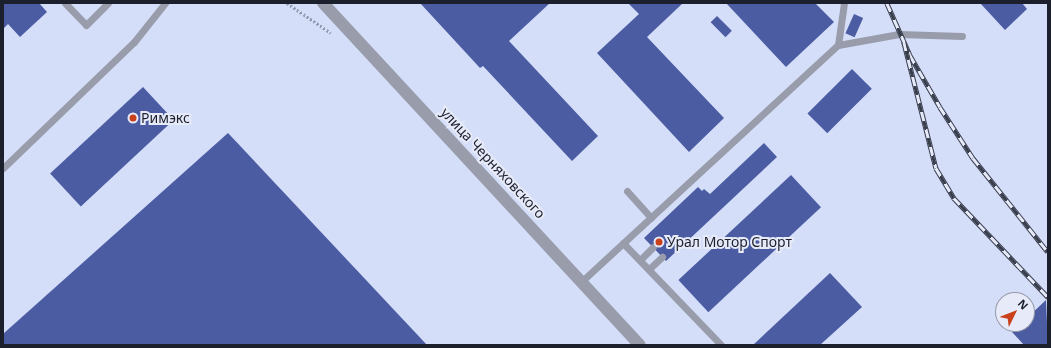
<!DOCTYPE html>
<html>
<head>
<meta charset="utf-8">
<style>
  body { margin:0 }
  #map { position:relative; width:1051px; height:348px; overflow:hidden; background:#d5def9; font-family:"Noto Sans",sans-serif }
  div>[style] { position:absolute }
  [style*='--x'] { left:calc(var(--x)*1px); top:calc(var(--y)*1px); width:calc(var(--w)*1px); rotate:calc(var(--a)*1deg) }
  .building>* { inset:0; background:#4b5ca3; transform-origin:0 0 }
  .path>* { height:2.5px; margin-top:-1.25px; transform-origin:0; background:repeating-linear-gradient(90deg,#939aaf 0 2px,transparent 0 4px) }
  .lane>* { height:7px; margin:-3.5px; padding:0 3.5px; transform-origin:3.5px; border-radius:3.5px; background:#989cab }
  .street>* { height:12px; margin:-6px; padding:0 6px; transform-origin:6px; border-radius:6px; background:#989cab }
  .rail>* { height:4.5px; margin-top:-2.25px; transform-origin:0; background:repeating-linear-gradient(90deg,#e7ebf9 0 9px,#393e4d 0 18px); box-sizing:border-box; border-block:1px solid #393e4d }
  .dots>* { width:11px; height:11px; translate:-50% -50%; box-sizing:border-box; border:2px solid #e7ebf9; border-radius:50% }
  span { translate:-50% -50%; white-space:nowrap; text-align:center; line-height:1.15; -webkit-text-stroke:4px #e7ebf9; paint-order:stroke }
  .poi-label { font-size:14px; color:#1c202c }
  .left { translate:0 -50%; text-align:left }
  .street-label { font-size:14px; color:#1c202c }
  .frame { position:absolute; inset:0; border:4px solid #1c202c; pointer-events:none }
  .north { position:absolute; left:995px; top:292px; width:40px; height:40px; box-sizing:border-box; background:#e7ebf9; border:1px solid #969aa7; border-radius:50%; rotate:47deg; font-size:11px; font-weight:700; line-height:16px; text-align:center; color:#1c202c }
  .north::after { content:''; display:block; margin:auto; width:14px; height:18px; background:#c9401a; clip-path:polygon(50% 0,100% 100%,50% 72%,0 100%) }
</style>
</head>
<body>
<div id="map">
  <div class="building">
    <i style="clip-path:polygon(3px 3px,39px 3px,47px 12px,20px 37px,8px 24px,3px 29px)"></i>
    <i style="clip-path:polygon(420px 3px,550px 3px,509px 41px,598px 136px,572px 161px,483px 66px,480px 68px)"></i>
    <i style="clip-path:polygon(628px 3px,683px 3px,647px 37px,724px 118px,689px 152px,597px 53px,639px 14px)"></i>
    <i style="clip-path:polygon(726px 3px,815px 3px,834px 22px,786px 67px)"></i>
    <i style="clip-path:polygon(980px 3px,1022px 3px,1027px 9px,1005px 30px)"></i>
    <i style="left:854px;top:14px;width:10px;height:21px;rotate:24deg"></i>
    <i style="left:717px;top:16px;width:21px;height:9px;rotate:45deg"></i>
    <i style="left:852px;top:69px;width:28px;height:63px;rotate:45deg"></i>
    <i style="left:143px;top:87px;width:45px;height:127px;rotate:47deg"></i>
    <i style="clip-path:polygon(228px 133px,427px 345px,3px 345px,3px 334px)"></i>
    <i style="clip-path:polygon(764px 143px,777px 157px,666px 261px,644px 238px,698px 187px,702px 191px,704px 189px,710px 194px)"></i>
    <i style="left:791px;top:175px;width:44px;height:154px;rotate:47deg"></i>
    <i style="clip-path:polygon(830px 273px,862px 307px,820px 345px,753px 345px)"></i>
    <i style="clip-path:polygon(1046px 300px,1048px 345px,1024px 345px,1012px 332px,1021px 324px,1027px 324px,1027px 318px)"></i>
  </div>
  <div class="path">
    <i style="--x:287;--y:3;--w:53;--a:34.3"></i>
  </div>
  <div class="lane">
    <i style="--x:65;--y:3;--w:30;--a:46"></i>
    <i style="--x:86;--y:25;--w:31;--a:-45"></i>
    <i style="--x:838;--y:45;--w:42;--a:-81.9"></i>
    <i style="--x:3;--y:168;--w:182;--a:-43.9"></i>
    <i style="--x:134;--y:42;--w:50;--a:-51.5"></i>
    <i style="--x:627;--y:191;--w:36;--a:48"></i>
    <i style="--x:623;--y:243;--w:141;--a:46.1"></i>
    <i style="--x:640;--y:260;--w:18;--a:-45"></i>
    <i style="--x:649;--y:269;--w:18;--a:-43"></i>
    <i style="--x:582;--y:281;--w:348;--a:-42.7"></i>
    <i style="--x:838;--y:45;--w:62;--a:-10.2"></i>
    <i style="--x:899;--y:34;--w:63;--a:1.8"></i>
  </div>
  <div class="street">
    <i style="--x:323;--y:3;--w:466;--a:47.2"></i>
  </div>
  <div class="rail">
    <i style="--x:887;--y:3;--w:57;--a:66.1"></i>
    <i style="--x:910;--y:55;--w:60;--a:60"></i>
    <i style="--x:940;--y:107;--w:61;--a:57.1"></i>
    <i style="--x:973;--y:158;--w:120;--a:51.4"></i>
    <i style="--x:904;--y:42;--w:130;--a:75.7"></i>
    <i style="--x:936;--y:168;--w:35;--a:59"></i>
    <i style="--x:954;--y:198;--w:137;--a:46.5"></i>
  </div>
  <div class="dots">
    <i style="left:133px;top:118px;background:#c9401a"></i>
    <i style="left:659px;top:242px;background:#c9401a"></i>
  </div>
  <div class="poi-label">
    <span class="left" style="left:141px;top:118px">Римэкс</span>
    <span class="left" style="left:667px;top:242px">Урал Мотор Спорт</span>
  </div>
  <div class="street-label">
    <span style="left:493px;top:163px;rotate:47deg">улица Черняховского</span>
  </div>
  <div class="frame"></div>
  <div class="north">N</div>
</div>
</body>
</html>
